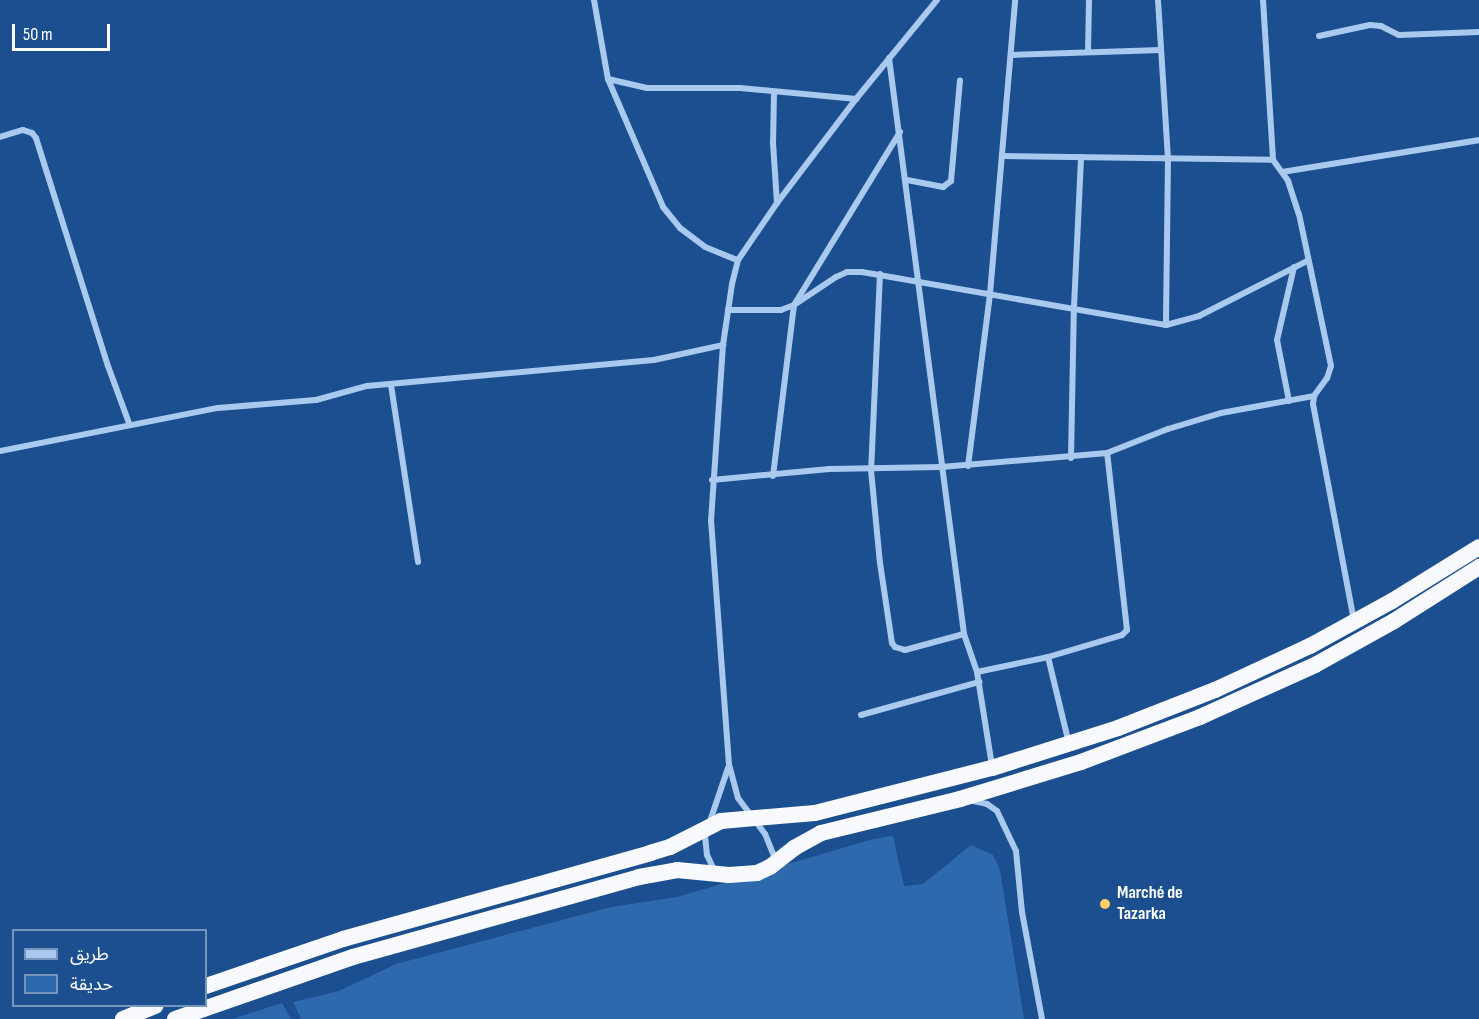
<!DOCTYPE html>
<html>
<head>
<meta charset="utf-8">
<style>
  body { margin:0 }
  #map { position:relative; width:1479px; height:1019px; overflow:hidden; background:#1b4f8f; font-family:"Sofia Sans Condensed","Noto Sans Arabic",sans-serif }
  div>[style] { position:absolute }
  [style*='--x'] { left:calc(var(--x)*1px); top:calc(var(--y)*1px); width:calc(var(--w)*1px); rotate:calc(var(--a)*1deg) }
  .green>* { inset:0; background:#2e69ad }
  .minor>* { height:6px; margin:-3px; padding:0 3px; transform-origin:3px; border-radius:3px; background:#a9c9ee }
  .trunk>* { height:16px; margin:-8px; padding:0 8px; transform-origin:8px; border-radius:8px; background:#f8faff }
  .dots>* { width:16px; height:16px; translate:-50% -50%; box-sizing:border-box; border:3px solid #1b4f8f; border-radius:50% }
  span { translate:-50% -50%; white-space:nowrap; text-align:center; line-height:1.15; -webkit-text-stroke:6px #1b4f8f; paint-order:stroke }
  .poi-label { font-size:18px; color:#fff; font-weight:700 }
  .left { translate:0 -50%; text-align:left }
  .legend { position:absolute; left:12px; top:929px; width:195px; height:78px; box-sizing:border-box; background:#1b4f8f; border:2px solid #7695bc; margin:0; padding:8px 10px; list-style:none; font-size:18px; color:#fff }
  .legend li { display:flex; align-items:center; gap:12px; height:30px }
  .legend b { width:30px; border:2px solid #7695bc }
  .scale { position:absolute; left:12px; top:24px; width:98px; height:27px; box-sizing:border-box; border:3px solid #fff; border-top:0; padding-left:8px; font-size:18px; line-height:21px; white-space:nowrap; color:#fff; -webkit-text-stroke:4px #1b4f8f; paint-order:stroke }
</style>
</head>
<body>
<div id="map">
  <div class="green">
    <i style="clip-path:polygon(893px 836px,904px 886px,923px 884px,971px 845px,993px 855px,1000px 870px,1024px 1019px,301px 1019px,293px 1002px,339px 991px,396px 964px,611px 907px,677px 897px,873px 839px)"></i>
    <i style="clip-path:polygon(282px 1003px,291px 1019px,232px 1019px)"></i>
  </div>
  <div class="minor">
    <i style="--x:594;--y:0;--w:80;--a:80"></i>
    <i style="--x:608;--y:79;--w:40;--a:13"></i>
    <i style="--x:647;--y:88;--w:93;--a:0"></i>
    <i style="--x:740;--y:88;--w:117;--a:5.4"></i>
    <i style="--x:1158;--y:0;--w:158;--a:86.4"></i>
    <i style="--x:1168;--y:158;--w:167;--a:90.7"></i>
    <i style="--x:1263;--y:0;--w:160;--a:86.4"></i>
    <i style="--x:1273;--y:160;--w:26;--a:54"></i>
    <i style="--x:1288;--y:181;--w:35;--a:72"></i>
    <i style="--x:1299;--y:214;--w:155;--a:78.1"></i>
    <i style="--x:1331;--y:366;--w:13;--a:108"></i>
    <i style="--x:1327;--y:378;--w:22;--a:126"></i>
    <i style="--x:1314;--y:396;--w:8;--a:97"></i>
    <i style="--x:1313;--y:404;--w:220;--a:79.3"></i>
    <i style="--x:1319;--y:36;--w:52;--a:-12.2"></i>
    <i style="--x:1370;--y:25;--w:11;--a:5"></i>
    <i style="--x:1381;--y:26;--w:20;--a:27"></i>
    <i style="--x:1399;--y:35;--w:80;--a:-2.1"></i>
    <i style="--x:1088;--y:52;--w:52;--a:-88.9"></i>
    <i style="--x:1012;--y:55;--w:149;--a:-1.9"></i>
    <i style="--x:889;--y:58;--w:581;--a:82.58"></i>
    <i style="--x:964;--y:634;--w:40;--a:71.1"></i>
    <i style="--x:977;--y:672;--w:95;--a:80.9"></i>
    <i style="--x:608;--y:79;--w:139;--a:66.7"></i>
    <i style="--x:663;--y:207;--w:27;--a:51"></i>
    <i style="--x:680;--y:228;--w:31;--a:37"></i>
    <i style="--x:705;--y:247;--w:35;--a:22"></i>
    <i style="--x:774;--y:93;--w:50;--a:91.1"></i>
    <i style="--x:773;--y:143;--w:60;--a:86.2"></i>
    <i style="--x:0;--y:137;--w:24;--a:-17"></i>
    <i style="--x:23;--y:130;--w:9;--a:18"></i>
    <i style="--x:32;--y:133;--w:6;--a:51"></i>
    <i style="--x:36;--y:138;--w:239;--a:72.5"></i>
    <i style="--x:108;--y:366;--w:61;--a:69.8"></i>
    <i style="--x:1002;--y:156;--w:271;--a:0.8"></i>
    <i style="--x:1282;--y:172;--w:200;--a:-9.2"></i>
    <i style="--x:907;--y:180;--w:37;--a:11"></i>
    <i style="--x:943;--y:187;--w:10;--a:-37"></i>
    <i style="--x:951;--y:181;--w:101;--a:-84.9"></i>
    <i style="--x:880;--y:274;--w:196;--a:92.6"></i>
    <i style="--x:871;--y:470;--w:93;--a:84.5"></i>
    <i style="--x:880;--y:563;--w:81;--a:81.5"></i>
    <i style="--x:892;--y:643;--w:5;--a:53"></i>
    <i style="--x:895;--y:647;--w:10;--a:17"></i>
    <i style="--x:905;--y:650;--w:61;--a:-15.2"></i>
    <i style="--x:728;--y:310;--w:53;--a:0"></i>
    <i style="--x:781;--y:310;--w:14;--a:-21"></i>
    <i style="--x:794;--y:305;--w:50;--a:-33.7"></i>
    <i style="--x:836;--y:277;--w:12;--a:-24"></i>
    <i style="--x:847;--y:272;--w:15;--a:0"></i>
    <i style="--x:862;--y:272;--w:309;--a:9.9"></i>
    <i style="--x:1166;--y:325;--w:34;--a:-15"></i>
    <i style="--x:1199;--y:316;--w:121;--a:-27"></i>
    <i style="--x:391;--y:385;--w:179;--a:81.3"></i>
    <i style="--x:1289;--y:401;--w:62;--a:-101.1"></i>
    <i style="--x:1277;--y:340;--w:75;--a:-76.9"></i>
    <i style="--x:0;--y:451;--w:222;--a:-11.2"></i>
    <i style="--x:218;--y:408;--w:98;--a:-4.7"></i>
    <i style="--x:316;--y:400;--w:53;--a:-15.4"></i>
    <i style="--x:367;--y:386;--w:288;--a:-5.2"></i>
    <i style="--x:654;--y:360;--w:71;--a:-12.3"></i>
    <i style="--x:1071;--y:458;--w:151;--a:-88.9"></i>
    <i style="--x:1074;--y:307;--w:150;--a:-87.3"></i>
    <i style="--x:968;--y:466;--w:173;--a:-82.7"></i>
    <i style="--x:990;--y:294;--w:295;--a:-85.1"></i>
    <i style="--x:773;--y:476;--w:172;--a:-83"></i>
    <i style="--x:794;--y:305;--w:203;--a:-58.5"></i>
    <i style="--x:712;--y:480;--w:118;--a:-5.4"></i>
    <i style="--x:829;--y:469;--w:112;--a:-1"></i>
    <i style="--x:941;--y:467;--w:167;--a:-4.8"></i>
    <i style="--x:1107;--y:453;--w:66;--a:-21.5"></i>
    <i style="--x:1168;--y:429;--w:55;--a:-16.8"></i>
    <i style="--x:1221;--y:413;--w:95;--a:-10.4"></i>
    <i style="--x:1048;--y:657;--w:89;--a:76.4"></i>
    <i style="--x:977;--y:672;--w:73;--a:-11.9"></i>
    <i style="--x:1048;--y:657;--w:77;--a:-16.6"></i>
    <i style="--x:1122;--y:635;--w:7;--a:-45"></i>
    <i style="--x:1127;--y:630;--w:178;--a:-96.4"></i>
    <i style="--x:861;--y:715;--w:123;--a:-15.6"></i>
    <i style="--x:973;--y:801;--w:14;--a:12"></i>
    <i style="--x:987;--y:804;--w:12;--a:35"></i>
    <i style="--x:997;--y:811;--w:44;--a:64.6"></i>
    <i style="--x:1016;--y:851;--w:61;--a:84.4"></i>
    <i style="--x:1022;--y:912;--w:109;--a:79.4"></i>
    <i style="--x:776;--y:861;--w:29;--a:-112"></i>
    <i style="--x:765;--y:834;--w:45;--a:-126.9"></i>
    <i style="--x:738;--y:798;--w:34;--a:-105"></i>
    <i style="--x:729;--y:765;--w:245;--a:-94.2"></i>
    <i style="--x:711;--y:521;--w:176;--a:-86.1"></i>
    <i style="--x:723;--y:345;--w:62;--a:-81.6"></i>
    <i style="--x:732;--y:284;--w:25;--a:-76"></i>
    <i style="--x:738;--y:260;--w:69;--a:-55.6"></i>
    <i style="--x:777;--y:203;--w:131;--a:-52.8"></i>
    <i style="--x:856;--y:99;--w:128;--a:-50.7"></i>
    <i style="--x:715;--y:872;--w:19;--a:-115"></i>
    <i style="--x:707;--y:855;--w:19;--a:-96"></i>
    <i style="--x:705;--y:836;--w:72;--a:-71.3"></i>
  </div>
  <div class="trunk">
    <i style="--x:206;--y:986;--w:145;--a:-18.9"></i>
    <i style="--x:343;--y:939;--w:319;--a:-15.6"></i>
    <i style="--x:650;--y:853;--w:21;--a:-17"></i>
    <i style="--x:670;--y:847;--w:57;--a:-27"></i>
    <i style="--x:721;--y:821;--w:94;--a:-4.9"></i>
    <i style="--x:815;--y:813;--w:183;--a:-14.3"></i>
    <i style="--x:992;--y:768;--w:132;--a:-17.6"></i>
    <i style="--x:1118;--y:728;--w:104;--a:-21.4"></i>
    <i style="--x:1215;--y:690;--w:105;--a:-24.9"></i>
    <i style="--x:1310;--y:646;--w:94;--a:-28.8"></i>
    <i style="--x:1392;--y:601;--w:102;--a:-31.8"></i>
    <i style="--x:123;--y:1019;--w:35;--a:-22"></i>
    <i style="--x:175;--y:1019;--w:188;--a:-19.2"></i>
    <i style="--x:353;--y:957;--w:297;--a:-15.6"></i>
    <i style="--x:639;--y:877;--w:39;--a:-10"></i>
    <i style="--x:677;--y:870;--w:52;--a:5.5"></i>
    <i style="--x:729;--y:875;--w:28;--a:-4"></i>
    <i style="--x:757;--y:873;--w:14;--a:-25"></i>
    <i style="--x:770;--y:867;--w:31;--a:-38"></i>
    <i style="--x:794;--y:848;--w:31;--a:-29"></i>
    <i style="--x:821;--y:833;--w:143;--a:-13.7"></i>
    <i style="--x:960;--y:799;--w:127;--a:-17"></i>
    <i style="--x:1081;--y:762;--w:127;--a:-20.7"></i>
    <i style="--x:1200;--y:717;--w:126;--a:-24.3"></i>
    <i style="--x:1315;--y:665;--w:90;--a:-29.1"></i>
    <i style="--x:1394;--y:621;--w:101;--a:-32.4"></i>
  </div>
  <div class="dots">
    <i style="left:1105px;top:904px;background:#ffd166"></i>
  </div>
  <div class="poi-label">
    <span class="left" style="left:1117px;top:904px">Marché de<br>Tazarka</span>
  </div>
  <ul class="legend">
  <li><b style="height:8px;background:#a9c9ee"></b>طريق</li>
  <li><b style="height:16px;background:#2e69ad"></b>حديقة</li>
  </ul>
  <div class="scale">50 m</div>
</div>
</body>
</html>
